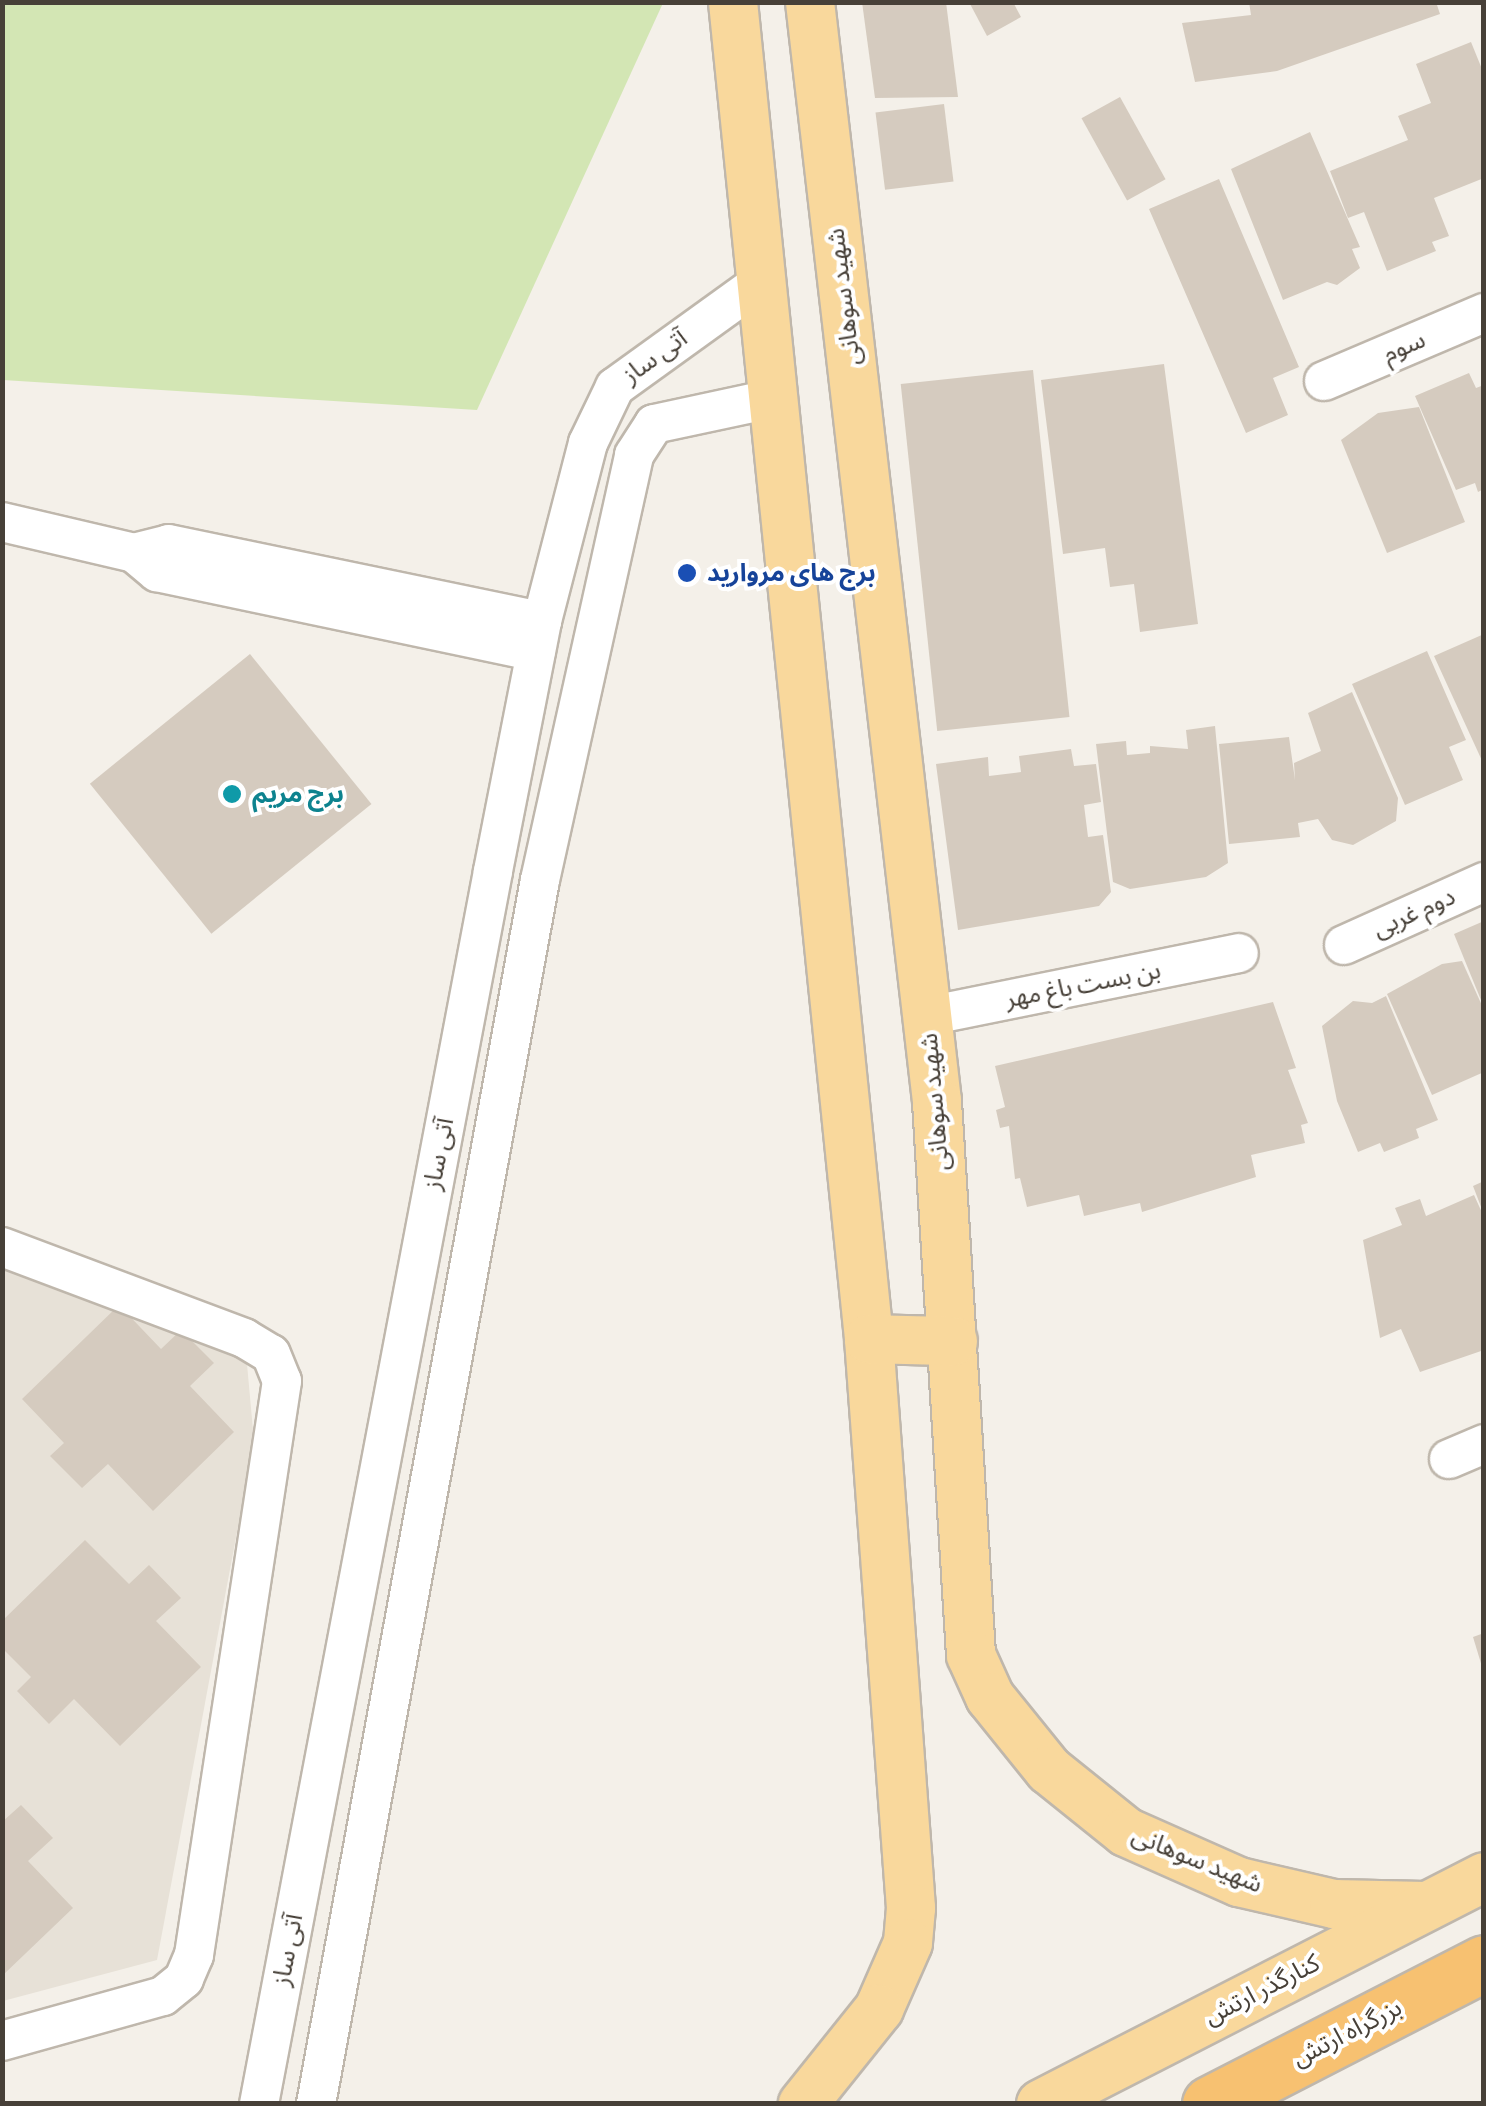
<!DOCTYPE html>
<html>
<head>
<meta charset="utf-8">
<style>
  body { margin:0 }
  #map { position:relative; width:1486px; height:2106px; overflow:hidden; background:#f4f0e9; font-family:"Source Sans 3","Noto Sans Arabic",sans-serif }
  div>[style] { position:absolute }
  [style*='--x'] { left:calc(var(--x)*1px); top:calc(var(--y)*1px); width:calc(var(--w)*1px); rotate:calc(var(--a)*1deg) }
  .residential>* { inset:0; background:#e7e1d7 }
  .green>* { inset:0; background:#d3e6b4 }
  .building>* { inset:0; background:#d5cbbf; transform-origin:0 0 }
  .roads { filter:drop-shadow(2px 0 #bfb7ac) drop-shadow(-2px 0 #bfb7ac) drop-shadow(0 2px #bfb7ac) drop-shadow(0 -2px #bfb7ac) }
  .minor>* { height:38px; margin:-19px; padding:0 19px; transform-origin:19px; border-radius:19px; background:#fff }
  .major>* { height:48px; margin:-24px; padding:0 24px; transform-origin:24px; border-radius:24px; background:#f9d89c }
  .highway>* { height:55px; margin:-27.5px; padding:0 27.5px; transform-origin:27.5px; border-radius:27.5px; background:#f7c171 }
  .dots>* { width:28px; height:28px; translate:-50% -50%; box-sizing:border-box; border:5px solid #fff; border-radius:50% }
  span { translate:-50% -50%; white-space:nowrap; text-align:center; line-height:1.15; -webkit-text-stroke:8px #fff; paint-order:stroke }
  .street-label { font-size:25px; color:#474038 }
  .transit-label { font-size:25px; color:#164399; font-weight:700 }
  .left { translate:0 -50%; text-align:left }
  .culture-label { font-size:25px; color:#0d838f; font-weight:700 }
  .frame { position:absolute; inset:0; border:5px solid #474038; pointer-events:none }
</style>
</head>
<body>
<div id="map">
  <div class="residential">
    <i style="clip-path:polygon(3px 1268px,246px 1353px,254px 1441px,157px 1960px,3px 2001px)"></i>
  </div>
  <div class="green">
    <i style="clip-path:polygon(2px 3px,3px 2px,663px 3px,477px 410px,3px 380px)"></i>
  </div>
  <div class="building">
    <i style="clip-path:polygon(862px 2px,946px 2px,958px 97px,875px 98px)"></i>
    <i style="clip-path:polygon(969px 2px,1013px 2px,1021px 17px,987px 36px)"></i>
    <i style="clip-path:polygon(1249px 2px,1436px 2px,1440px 14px,1277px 71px,1195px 82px,1182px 23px,1251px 15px)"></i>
    <i style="clip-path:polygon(1471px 42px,1484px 74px,1484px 178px,1434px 198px,1449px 236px,1432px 242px,1436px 251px,1387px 271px,1364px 212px,1348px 218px,1330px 171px,1408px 140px,1398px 116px,1431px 103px,1416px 64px)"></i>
    <i style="left:1120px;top:97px;width:94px;height:44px;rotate:61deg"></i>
    <i style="left:944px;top:104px;width:78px;height:69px;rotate:83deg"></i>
    <i style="clip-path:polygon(1310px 132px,1360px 247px,1352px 249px,1360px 268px,1337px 285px,1327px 282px,1283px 300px,1231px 169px)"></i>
    <i style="clip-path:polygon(1219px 179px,1299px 367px,1273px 378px,1288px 415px,1246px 433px,1149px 209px)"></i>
    <i style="clip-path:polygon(1164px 364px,1198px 624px,1140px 632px,1134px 584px,1110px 587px,1105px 548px,1063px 554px,1041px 380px)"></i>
    <i style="left:1033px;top:370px;width:349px;height:133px;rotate:84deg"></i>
    <i style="clip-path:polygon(1469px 373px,1476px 388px,1484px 385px,1484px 489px,1478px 492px,1475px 483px,1456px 490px,1415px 396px)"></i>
    <i style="clip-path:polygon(1419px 407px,1465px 522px,1387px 553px,1341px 440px,1378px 413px)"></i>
    <i style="clip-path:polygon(1484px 634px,1484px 765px,1434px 656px)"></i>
    <i style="clip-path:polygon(1427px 651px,1466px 740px,1449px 747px,1463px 780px,1405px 805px,1352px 684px)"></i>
    <i style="left:250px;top:654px;width:193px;height:206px;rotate:51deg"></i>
    <i style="clip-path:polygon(1352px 692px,1398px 798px,1396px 821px,1353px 845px,1332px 840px,1318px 819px,1298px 823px,1300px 837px,1229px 844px,1219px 744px,1289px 737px,1295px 780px,1294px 763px,1321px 751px,1308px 713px)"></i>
    <i style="clip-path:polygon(1215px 726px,1228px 863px,1206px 877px,1130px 889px,1113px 882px,1096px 744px,1126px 741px,1127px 755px,1150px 753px,1150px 746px,1188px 749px,1186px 730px)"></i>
    <i style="clip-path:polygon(1071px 749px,1074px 766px,1096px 764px,1101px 802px,1084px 805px,1088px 837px,1103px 835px,1111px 892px,1099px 906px,958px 930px,936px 764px,988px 757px,989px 776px,1021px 772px,1019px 756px)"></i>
    <i style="clip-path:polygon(1484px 921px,1484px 1005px,1483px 1005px,1454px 934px)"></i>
    <i style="clip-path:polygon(1462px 961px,1484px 1010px,1484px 1072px,1432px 1095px,1387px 994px,1442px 964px)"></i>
    <i style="clip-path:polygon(1386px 996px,1438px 1120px,1416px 1129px,1419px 1138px,1384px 1152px,1380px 1143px,1358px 1152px,1337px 1101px,1322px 1026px,1353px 1001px,1372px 1003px)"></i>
    <i style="clip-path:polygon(1273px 1002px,1296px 1068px,1288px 1070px,1308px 1123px,1301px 1125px,1305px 1143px,1251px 1155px,1256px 1177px,1142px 1212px,1140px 1203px,1084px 1216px,1079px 1195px,1027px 1207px,1020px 1178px,1015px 1179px,1009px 1126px,1000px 1128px,996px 1110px,1005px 1107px,995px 1066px)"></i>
    <i style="clip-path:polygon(1484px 1181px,1484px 1212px,1483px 1212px,1473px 1186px)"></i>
    <i style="clip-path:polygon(1474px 1195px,1484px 1217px,1484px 1350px,1420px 1372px,1401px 1329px,1380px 1338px,1363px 1240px,1402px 1225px,1395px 1208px,1420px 1199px,1426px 1216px)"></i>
    <i style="clip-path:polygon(119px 1305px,161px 1349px,181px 1330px,214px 1363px,190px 1386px,234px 1432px,153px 1511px,108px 1464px,82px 1488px,50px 1456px,64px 1443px,22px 1399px)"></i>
    <i style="clip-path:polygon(85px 1540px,129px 1584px,149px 1565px,181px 1598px,156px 1621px,201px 1667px,120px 1746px,74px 1699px,49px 1724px,17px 1691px,31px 1677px,2px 1648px,2px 1621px)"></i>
    <i style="clip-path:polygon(1484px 1633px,1484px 1670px,1483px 1670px,1473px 1637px)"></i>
    <i style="clip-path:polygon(21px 1805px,53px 1838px,28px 1861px,73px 1908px,2px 1976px,2px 1822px)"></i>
  </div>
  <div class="roads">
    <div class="minor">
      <i style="--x:1324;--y:381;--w:174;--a:-23"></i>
      <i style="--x:2;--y:522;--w:136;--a:13.2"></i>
      <i style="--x:134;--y:553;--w:30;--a:40"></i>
      <i style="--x:157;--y:572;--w:387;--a:11.9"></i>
      <i style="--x:134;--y:553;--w:36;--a:-14"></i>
      <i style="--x:169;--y:544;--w:381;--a:11.7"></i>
      <i style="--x:1344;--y:945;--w:154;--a:-24.2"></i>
      <i style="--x:927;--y:1016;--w:318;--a:-11.4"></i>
      <i style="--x:2;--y:1247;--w:259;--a:20.6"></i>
      <i style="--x:244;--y:1338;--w:31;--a:31"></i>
      <i style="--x:271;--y:1354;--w:29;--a:68"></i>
      <i style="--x:282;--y:1381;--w:581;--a:98.72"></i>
      <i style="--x:194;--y:1955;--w:26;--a:113"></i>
      <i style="--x:184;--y:1979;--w:27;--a:141"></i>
      <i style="--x:163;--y:1996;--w:167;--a:164.4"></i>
      <i style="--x:1449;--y:1459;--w:38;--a:-23"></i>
      <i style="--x:259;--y:2104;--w:1255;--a:-79.25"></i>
      <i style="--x:493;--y:871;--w:255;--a:-78.9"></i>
      <i style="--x:542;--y:621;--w:184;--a:-75.5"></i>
      <i style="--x:588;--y:443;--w:62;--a:-64.3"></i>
      <i style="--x:615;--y:387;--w:176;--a:-35.8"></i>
      <i style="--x:316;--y:2104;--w:1244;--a:-79.63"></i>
      <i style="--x:540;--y:880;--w:435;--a:-77.5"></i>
      <i style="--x:634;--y:455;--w:37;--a:-57"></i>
      <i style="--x:654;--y:424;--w:120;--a:-12.1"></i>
    </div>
    <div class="major">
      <i style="--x:733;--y:2;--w:1344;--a:84.19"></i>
      <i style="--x:869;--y:1339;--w:571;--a:85.78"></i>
      <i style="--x:911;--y:1908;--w:35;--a:95"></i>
      <i style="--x:908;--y:1943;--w:72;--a:113.7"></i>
      <i style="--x:879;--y:2009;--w:122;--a:128.7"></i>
      <i style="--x:810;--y:2;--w:1107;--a:83.41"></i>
      <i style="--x:937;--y:1102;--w:554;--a:86.48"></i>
      <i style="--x:971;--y:1655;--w:46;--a:65.7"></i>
      <i style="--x:990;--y:1697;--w:94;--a:51.1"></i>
      <i style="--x:1049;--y:1770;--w:99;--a:38.8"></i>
      <i style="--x:1126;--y:1832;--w:124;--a:23.9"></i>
      <i style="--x:1239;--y:1882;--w:98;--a:13"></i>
      <i style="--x:1334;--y:1904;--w:91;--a:1.3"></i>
      <i style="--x:869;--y:1339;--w:84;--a:1.4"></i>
      <i style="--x:1041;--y:2104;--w:498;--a:-27.1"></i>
    </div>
    <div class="highway">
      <i style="--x:1210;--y:2104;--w:308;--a:-27.2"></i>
    </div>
  </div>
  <div class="dots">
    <i style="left:687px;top:573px;background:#1a4fb4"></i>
    <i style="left:232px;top:794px;background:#0f9aa8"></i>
  </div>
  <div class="street-label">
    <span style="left:844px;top:297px;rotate:-97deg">شهید سوهانی</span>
    <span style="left:1404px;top:347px;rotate:-23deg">سوم</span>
    <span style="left:655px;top:357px;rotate:-36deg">آتی ساز</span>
    <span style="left:1414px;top:913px;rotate:-24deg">دوم غربی</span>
    <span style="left:1083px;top:985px;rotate:-11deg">بن بست باغ مهر</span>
    <span style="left:935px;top:1102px;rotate:-95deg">شهید سوهانی</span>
    <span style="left:439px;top:1154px;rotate:-79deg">آتی ساز</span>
    <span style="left:1197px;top:1860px;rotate:22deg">شهید سوهانی</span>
    <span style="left:288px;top:1950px;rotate:-79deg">آتی ساز</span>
    <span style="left:1262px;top:1990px;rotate:-27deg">کنارگذر ارتش</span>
    <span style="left:1347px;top:2033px;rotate:-27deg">بزرگراه ارتش</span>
  </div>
  <div class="transit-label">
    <span class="left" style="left:707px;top:573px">برج های مروارید</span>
  </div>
  <div class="culture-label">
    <span class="left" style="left:252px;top:794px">برج مریم</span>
  </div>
  <div class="frame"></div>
</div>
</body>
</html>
